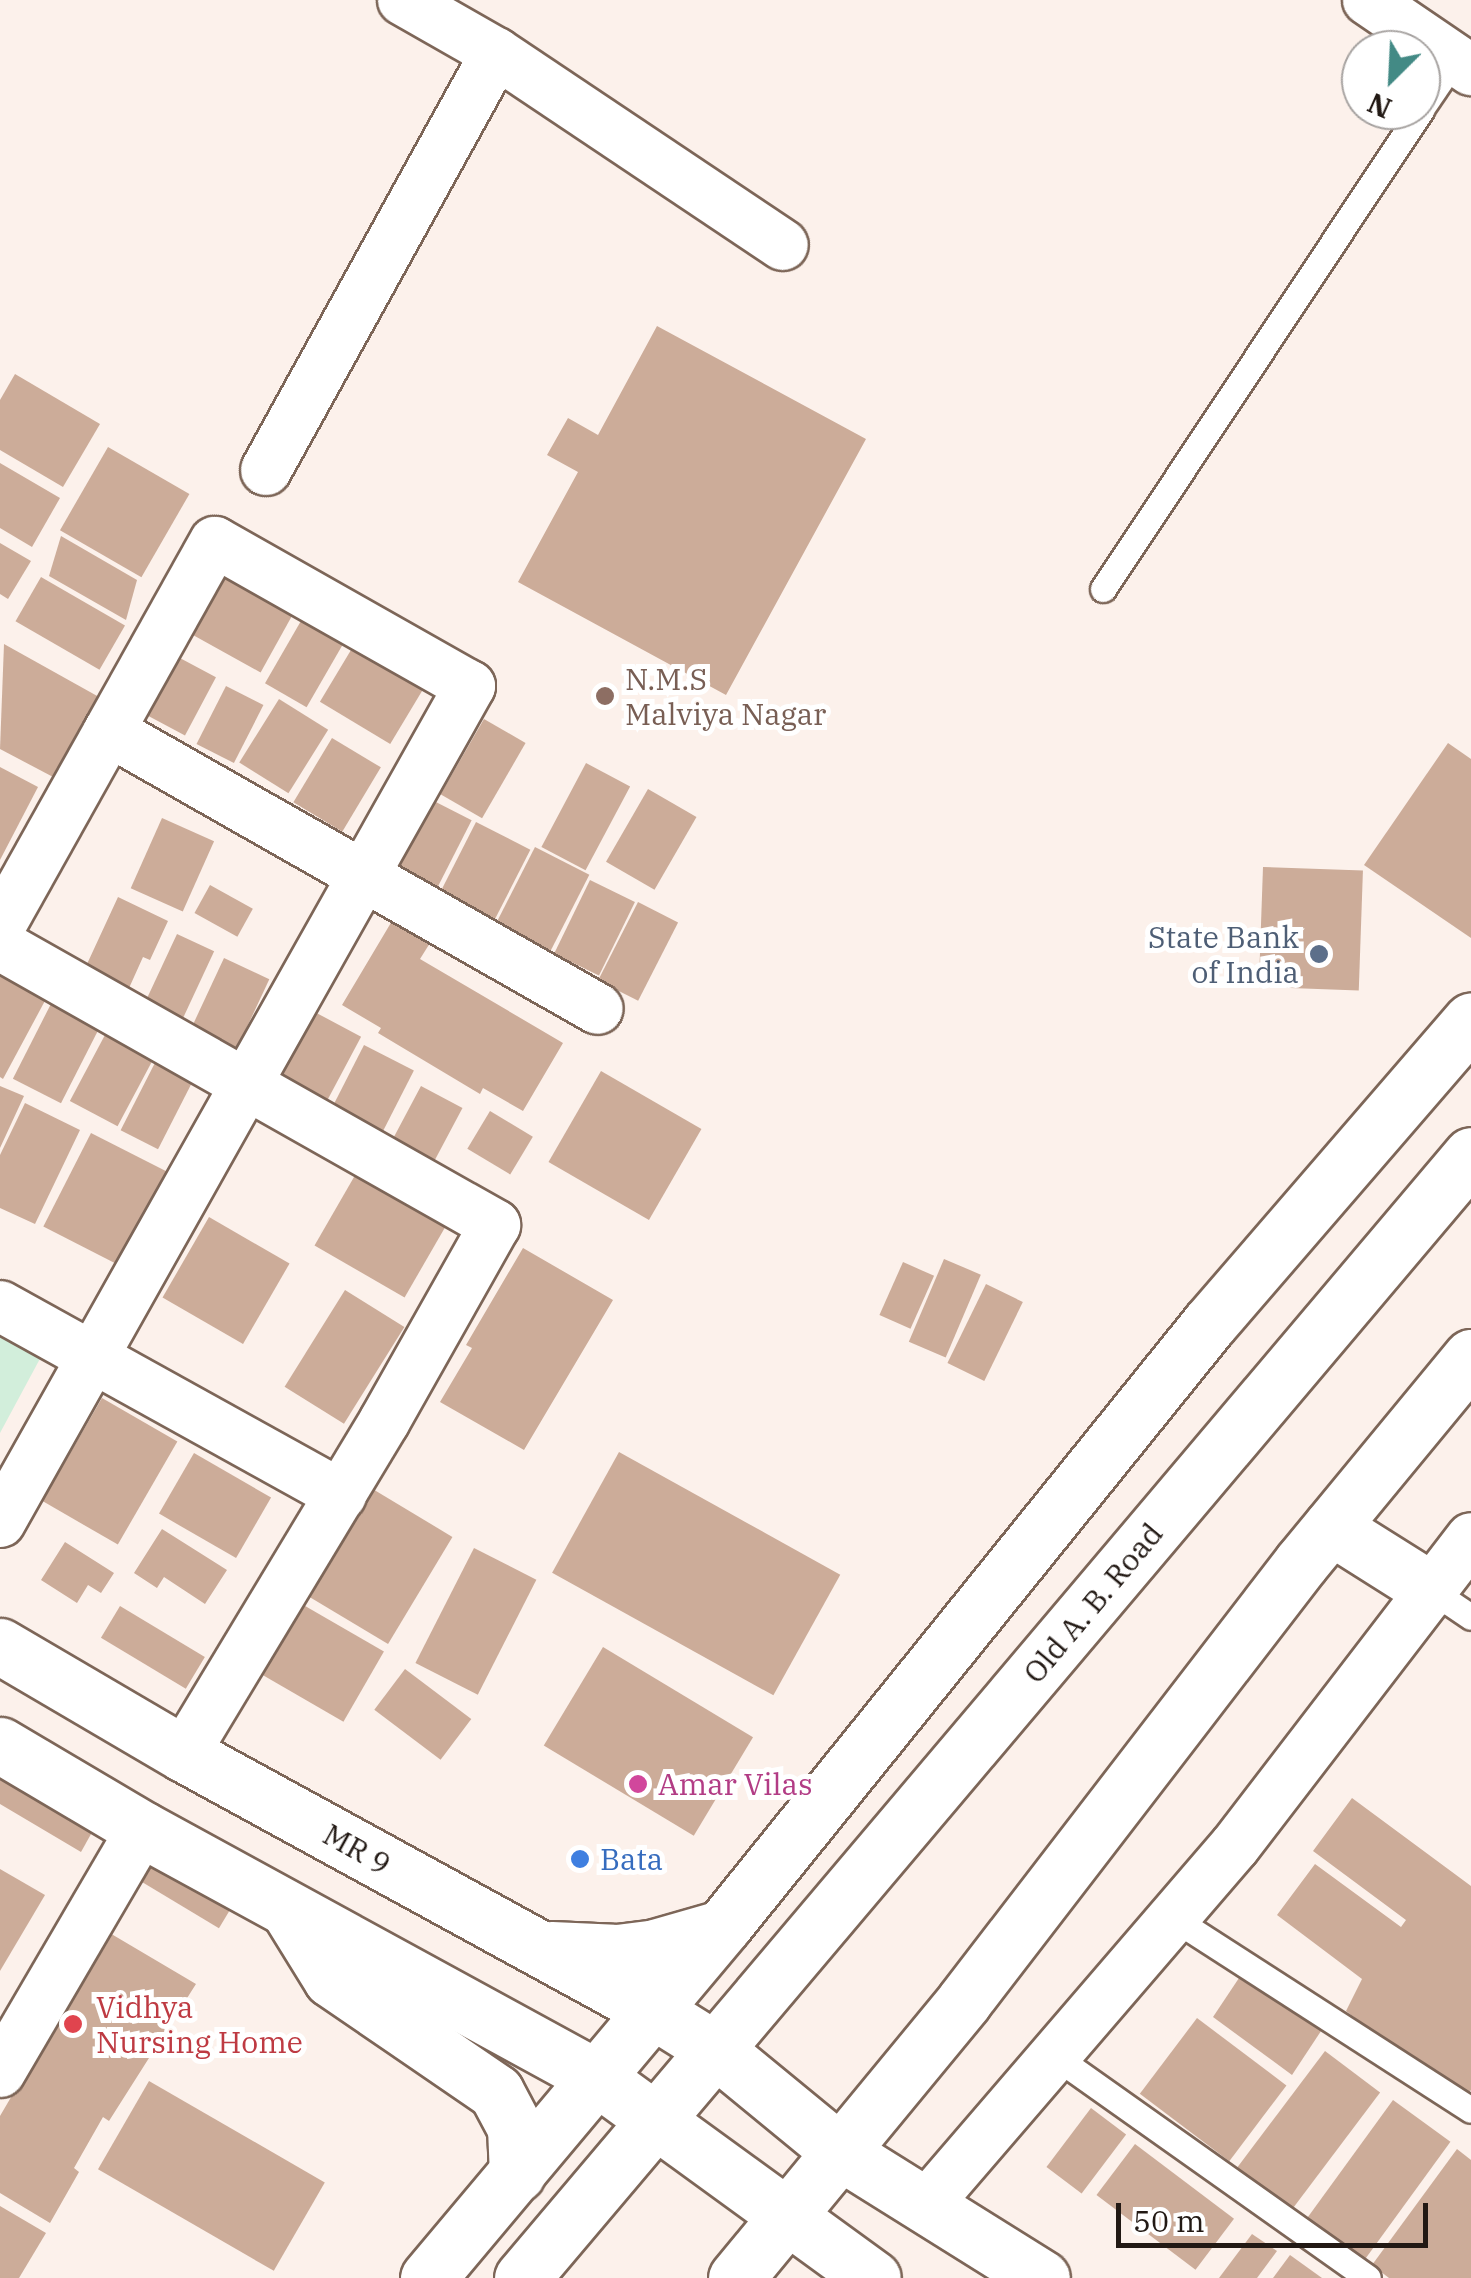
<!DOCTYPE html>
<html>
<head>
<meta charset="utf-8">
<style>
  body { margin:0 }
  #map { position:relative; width:1471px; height:2278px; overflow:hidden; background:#fcf1eb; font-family:"IBM Plex Serif",serif }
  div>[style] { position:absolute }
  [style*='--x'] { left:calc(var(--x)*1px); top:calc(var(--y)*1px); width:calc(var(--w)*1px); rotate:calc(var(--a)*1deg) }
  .green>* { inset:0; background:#d2eedb }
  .building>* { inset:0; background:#ccac99; transform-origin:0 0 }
  .roads { filter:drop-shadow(2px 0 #7d6658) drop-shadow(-2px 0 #7d6658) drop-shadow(0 2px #7d6658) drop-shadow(0 -2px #7d6658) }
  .lane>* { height:25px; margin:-12.5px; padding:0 12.5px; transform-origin:12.5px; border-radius:12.5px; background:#fff }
  .street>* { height:50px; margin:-25px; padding:0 25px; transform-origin:25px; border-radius:25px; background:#fff }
  .secondary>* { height:55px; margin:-27.5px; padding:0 27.5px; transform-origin:27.5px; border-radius:27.5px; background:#fff }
  .dots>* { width:28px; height:28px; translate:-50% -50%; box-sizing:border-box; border:5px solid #fff; border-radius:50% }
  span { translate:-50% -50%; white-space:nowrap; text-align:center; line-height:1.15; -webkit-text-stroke:10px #fff; paint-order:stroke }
  .education-label { font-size:30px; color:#785e54 }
  .left { translate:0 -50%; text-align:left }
  .service-label { font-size:30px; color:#4e5e75 }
  .right { translate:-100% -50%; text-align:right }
  .street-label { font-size:30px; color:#221914 }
  .hotel-label { font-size:30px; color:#b23c85 }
  .shop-label { font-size:30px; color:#366cbe }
  .health-label { font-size:30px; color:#be3a42 }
  .north { position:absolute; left:1341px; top:30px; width:100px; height:100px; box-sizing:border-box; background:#fff; border:2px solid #a7a3a1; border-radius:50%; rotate:204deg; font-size:28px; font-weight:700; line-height:40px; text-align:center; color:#221914 }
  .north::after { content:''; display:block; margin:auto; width:35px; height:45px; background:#438a85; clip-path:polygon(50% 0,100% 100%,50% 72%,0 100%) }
  .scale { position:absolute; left:1116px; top:2203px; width:312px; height:45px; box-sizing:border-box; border:5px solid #221914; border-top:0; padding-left:12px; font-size:30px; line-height:35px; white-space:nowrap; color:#221914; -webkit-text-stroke:8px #fff; paint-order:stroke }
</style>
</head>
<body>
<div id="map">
  <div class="green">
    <i style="clip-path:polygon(0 1316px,49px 1342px,0 1433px)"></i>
  </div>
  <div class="building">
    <i style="clip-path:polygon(657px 326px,866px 439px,726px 695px,518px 582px,578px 472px,547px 455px,568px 418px,598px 435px)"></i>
    <i style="clip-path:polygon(15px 374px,100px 424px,63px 487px,0 450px,0 400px)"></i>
    <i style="left:108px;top:447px;width:94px;height:96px;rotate:30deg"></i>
    <i style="clip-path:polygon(0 463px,60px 498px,32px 547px,0 528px)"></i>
    <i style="clip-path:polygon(61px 536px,137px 580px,126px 620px,49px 576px)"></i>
    <i style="clip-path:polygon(0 543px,31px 561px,8px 599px,0 594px)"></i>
    <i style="left:223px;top:567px;width:84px;height:74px;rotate:29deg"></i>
    <i style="left:41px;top:577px;width:97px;height:51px;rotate:30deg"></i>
    <i style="left:309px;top:607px;width:48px;height:88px;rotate:30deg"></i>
    <i style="left:357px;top:640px;width:82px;height:72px;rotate:31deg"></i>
    <i style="clip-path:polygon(4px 644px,99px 697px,55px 778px,0 749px)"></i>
    <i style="left:178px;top:657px;width:43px;height:66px;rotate:28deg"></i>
    <i style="left:226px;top:686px;width:42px;height:65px;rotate:27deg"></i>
    <i style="left:279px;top:699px;width:58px;height:75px;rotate:32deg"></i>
    <i style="left:484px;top:719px;width:48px;height:87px;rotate:30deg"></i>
    <i style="left:332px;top:738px;width:57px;height:75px;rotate:31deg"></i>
    <i style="clip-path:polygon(1448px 743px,1471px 759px,1471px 938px,1364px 865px)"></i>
    <i style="left:586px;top:763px;width:50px;height:95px;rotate:28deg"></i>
    <i style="clip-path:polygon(0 767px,38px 787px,0 860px)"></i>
    <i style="left:648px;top:789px;width:56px;height:84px;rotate:30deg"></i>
    <i style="left:428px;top:798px;width:49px;height:90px;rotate:27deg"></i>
    <i style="left:162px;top:818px;width:57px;height:77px;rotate:24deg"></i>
    <i style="left:476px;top:822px;width:61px;height:88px;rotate:27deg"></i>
    <i style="left:535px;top:847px;width:61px;height:92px;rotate:27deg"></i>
    <i style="left:1263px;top:867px;width:100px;height:120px;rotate:2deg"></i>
    <i style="left:590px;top:880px;width:50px;height:82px;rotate:26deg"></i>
    <i style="left:210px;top:885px;width:49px;height:32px;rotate:29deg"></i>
    <i style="clip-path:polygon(118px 897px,168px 921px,150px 960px,143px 957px,125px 997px,81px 977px)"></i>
    <i style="left:638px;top:902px;width:45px;height:88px;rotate:27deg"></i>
    <i style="clip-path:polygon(392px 921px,430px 943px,420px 959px,563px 1043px,523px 1111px,483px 1088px,480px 1094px,378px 1033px,381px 1028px,342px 1005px)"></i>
    <i style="left:177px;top:934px;width:41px;height:90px;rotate:25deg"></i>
    <i style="left:224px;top:958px;width:50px;height:81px;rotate:25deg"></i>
    <i style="clip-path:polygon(0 969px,54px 984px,3px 1079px,0 1077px)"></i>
    <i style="left:56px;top:994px;width:54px;height:95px;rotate:27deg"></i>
    <i style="left:309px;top:1009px;width:59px;height:94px;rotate:28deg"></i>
    <i style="left:114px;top:1018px;width:54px;height:94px;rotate:28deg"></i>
    <i style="left:364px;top:1045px;width:56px;height:73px;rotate:27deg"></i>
    <i style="left:161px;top:1051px;width:42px;height:89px;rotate:27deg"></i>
    <i style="left:601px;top:1071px;width:116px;height:105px;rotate:30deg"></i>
    <i style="clip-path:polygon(0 1086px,24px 1096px,0 1148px)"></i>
    <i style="left:421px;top:1086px;width:47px;height:77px;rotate:28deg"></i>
    <i style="clip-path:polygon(25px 1103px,80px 1130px,35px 1224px,0 1208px,0 1155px)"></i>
    <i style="left:490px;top:1111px;width:50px;height:44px;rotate:31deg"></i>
    <i style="left:91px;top:1133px;width:85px;height:105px;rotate:27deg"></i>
    <i style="left:365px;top:1158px;width:104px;height:101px;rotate:30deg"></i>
    <i style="left:209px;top:1217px;width:93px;height:93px;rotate:30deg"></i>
    <i style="clip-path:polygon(523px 1248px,613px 1300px,524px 1450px,440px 1402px,472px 1348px,466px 1345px)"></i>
    <i style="left:944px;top:1259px;width:40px;height:90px;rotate:23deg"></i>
    <i style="left:903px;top:1262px;width:34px;height:58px;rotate:24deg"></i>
    <i style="left:986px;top:1284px;width:41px;height:88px;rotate:26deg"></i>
    <i style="left:345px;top:1290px;width:70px;height:114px;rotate:32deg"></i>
    <i style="left:102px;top:1398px;width:87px;height:119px;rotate:30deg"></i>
    <i style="left:619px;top:1452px;width:253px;height:138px;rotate:29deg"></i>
    <i style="left:194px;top:1453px;width:89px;height:70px;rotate:30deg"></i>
    <i style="left:371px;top:1488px;width:95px;height:125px;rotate:31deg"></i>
    <i style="clip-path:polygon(162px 1529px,227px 1570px,205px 1604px,164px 1577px,157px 1588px,134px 1573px)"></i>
    <i style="clip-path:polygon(65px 1542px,114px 1573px,101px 1593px,88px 1585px,77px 1603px,41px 1580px)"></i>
    <i style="left:474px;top:1548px;width:70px;height:129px;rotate:27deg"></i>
    <i style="left:293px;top:1599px;width:105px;height:81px;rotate:30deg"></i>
    <i style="left:120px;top:1606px;width:99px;height:37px;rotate:31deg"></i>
    <i style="left:603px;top:1647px;width:175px;height:115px;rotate:31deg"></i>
    <i style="left:405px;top:1669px;width:83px;height:51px;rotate:37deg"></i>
    <i style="clip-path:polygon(0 1760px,100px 1818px,81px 1852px,0 1804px)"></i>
    <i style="clip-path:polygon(1352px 1798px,1471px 1886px,1471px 2090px,1463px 2101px,1346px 2011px,1362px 1979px,1277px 1915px,1315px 1864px,1401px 1927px,1406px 1920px,1313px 1851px)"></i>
    <i style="left:142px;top:1833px;width:115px;height:42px;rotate:31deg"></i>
    <i style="clip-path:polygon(0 1869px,45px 1895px,0 1971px)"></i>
    <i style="clip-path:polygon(108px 1932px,196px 1984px,109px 2121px,103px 2117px,74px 2168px,79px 2172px,50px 2223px,0 2193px,0 2116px)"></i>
    <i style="clip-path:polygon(1239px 1978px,1323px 2028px,1292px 2075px,1213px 2017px)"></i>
    <i style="left:1197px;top:2018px;width:112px;height:95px;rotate:37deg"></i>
    <i style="left:1325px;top:2051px;width:69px;height:158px;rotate:37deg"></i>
    <i style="left:149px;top:2081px;width:203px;height:102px;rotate:30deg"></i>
    <i style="left:1393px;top:2100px;width:71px;height:154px;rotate:36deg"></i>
    <i style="left:1091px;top:2108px;width:44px;height:74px;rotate:37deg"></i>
    <i style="left:1135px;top:2144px;width:124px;height:64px;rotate:37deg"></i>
    <i style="clip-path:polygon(1457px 2149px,1471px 2160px,1471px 2278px,1389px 2278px,1372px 2265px)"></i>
    <i style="clip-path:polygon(0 2206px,46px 2233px,19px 2278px,0 2278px)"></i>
    <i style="clip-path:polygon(1252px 2234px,1277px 2251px,1257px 2278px,1219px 2278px)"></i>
    <i style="clip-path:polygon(1290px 2255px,1322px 2278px,1273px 2278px)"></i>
  </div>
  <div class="roads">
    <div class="lane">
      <i style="--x:1421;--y:109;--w:60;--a:-55.8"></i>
      <i style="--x:1103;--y:589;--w:575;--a:-56.42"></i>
      <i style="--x:1431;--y:1590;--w:48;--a:34"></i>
      <i style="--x:1173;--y:1918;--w:354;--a:32.8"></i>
      <i style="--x:1056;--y:2057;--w:382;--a:35.3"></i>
    </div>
    <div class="street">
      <i style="--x:403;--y:0;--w:107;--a:29.7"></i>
      <i style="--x:496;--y:53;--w:345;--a:33.8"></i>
      <i style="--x:1368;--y:0;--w:125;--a:34.2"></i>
      <i style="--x:266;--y:470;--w:476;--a:-61.1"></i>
      <i style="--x:109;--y:731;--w:562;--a:29.62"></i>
      <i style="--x:0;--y:926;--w:440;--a:-60.8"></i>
      <i style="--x:215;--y:542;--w:293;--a:29.5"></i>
      <i style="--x:470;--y:686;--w:959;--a:119.34"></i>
      <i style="--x:0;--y:945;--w:569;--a:29.49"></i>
      <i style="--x:495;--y:1225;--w:226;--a:119.4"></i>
      <i style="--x:384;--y:1422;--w:388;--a:121.1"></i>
      <i style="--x:0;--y:1306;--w:390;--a:29"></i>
      <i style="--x:0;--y:2072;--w:281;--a:-59.7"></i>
      <i style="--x:927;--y:2204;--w:472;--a:-49.3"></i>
      <i style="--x:1235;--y:1846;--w:388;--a:-52.5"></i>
    </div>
    <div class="secondary">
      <i style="--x:1331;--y:1527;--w:118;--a:32.2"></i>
      <i style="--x:0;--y:1646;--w:213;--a:30.4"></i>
      <i style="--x:184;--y:1754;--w:533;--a:28.68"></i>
      <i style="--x:652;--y:2010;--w:75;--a:32"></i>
      <i style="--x:716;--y:2050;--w:161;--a:39.4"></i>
      <i style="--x:840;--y:2152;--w:238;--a:32"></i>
      <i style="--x:0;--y:1745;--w:165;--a:30.6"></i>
      <i style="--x:142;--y:1829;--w:517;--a:28.65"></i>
      <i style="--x:596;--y:2077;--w:342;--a:36"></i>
      <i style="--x:289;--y:1911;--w:80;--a:58.3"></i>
      <i style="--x:331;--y:1979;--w:200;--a:34.4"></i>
      <i style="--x:496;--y:2092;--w:40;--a:62"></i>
      <i style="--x:515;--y:2127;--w:47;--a:87.6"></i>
      <i style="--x:551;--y:1949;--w:66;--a:2.6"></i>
      <i style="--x:617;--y:1952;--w:38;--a:-7"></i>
      <i style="--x:655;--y:1947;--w:69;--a:-16.1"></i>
      <i style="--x:428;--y:2278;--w:462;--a:-50"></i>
      <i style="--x:725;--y:1924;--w:771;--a:-51.11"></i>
      <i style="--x:1209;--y:1324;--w:401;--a:-49.2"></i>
      <i style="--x:522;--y:2278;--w:1470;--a:-49.8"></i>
      <i style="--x:736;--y:2278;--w:359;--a:-50.5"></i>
      <i style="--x:964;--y:2001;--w:553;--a:-52.43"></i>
      <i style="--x:1301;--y:1563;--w:267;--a:-50.5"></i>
    </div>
  </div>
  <div class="dots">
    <i style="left:605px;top:696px;background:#8d6e63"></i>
    <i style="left:1319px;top:954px;background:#5c6f8a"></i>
    <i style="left:638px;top:1784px;background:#d1479c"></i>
    <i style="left:580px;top:1859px;background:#3f7fe0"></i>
    <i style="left:73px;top:2024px;background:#e0444e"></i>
  </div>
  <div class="education-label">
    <span class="left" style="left:625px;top:696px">N.M.S<br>Malviya Nagar</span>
  </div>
  <div class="service-label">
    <span class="right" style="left:1299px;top:954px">State Bank<br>of India</span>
  </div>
  <div class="street-label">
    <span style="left:1093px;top:1603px;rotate:-50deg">Old A. B. Road</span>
    <span style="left:357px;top:1849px;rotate:29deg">MR 9</span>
  </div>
  <div class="hotel-label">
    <span class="left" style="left:658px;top:1784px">Amar Vilas</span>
  </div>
  <div class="shop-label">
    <span class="left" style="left:600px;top:1859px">Bata</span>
  </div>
  <div class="health-label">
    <span class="left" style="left:96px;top:2024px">Vidhya<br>Nursing Home</span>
  </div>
  <div class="north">N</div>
  <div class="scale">50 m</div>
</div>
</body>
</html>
